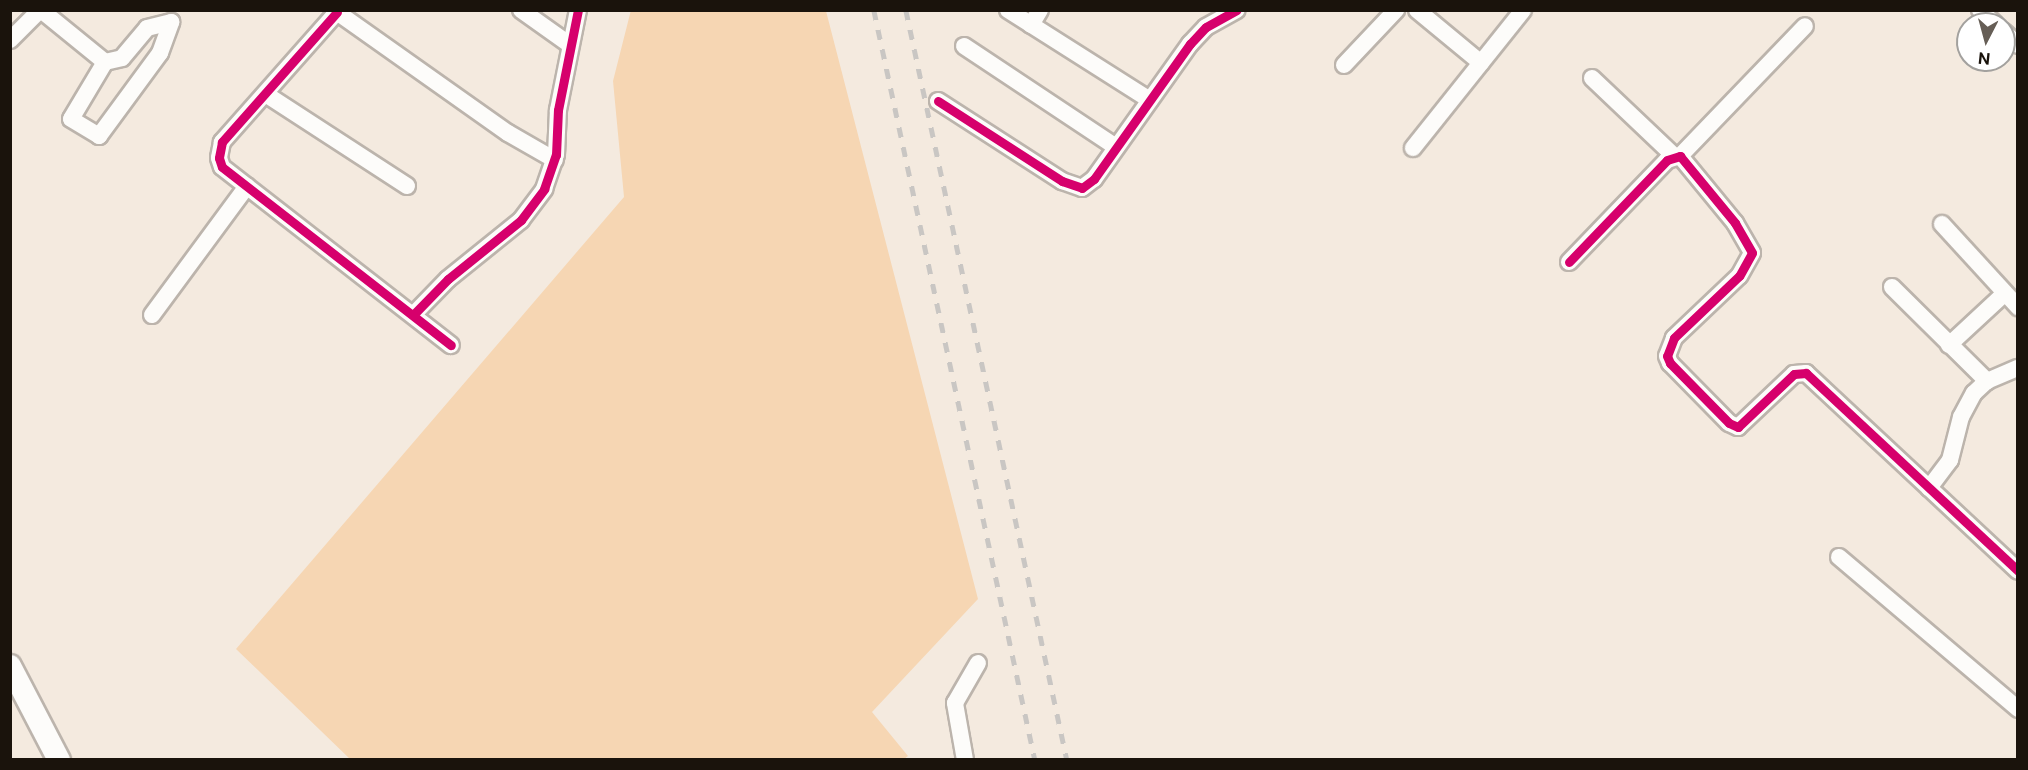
<!DOCTYPE html>
<html>
<head>
<meta charset="utf-8">
<style>
  body { margin:0 }
  #map { position:relative; width:2028px; height:770px; overflow:hidden; background:#f4eadf; font-family:"Public Sans",sans-serif }
  div>[style] { position:absolute }
  [style*='--x'] { left:calc(var(--x)*1px); top:calc(var(--y)*1px); width:calc(var(--w)*1px); rotate:calc(var(--a)*1deg) }
  .green>* { inset:0; background:#f6d6b3 }
  .roads { filter:drop-shadow(2px 0 #bcb4ac) drop-shadow(-2px 0 #bcb4ac) drop-shadow(0 2px #bcb4ac) drop-shadow(0 -2px #bcb4ac) }
  .street>* { height:16px; margin:-8px; padding:0 8px; transform-origin:8px; border-radius:8px; background:#fdfcfa }
  .secondary>* { height:22px; margin:-11px; padding:0 11px; transform-origin:11px; border-radius:11px; background:#fdfcfa }
  .rail>* { height:4.5px; margin-top:-2.25px; transform-origin:0; background:repeating-linear-gradient(90deg,#c9c6c3 0 10px,transparent 0 20px) }
  .cycleway>* { height:9px; margin:-4.5px; padding:0 4.5px; transform-origin:4.5px; border-radius:4.5px; background:#d6006c }
  span { translate:-50% -50%; white-space:nowrap; text-align:center; line-height:1.15; -webkit-text-stroke:4.5px #fff; paint-order:stroke }
  .frame { position:absolute; inset:0; border:12px solid #1a130c; pointer-events:none }
  .north { position:absolute; left:1956px; top:12px; width:60px; height:60px; box-sizing:border-box; background:#fff; border:2px solid #a3a19e; border-radius:50%; rotate:186deg; font-size:16px; font-weight:700; line-height:24px; text-align:center; color:#1a130c }
  .north::after { content:''; display:block; margin:auto; width:21px; height:27px; background:#665e56; clip-path:polygon(50% 0,100% 100%,50% 72%,0 100%) }
</style>
</head>
<body>
<div id="map">
  <div class="green">
    <i style="clip-path:polygon(631px 10px,826px 11px,978px 599px,872px 712px,908px 756px,904px 759px,350px 759px,236px 649px,624px 197px,613px 81px)"></i>
  </div>
  <div class="roads">
    <div class="street">
      <i style="--x:41;--y:10;--w:82;--a:39.1"></i>
      <i style="--x:105;--y:62;--w:17;--a:-13"></i>
      <i style="--x:122;--y:58;--w:39;--a:-50"></i>
      <i style="--x:147;--y:28;--w:25;--a:-14"></i>
      <i style="--x:334;--y:10;--w:213;--a:35.3"></i>
      <i style="--x:508;--y:133;--w:54;--a:29.9"></i>
      <i style="--x:521;--y:10;--w:60;--a:35.5"></i>
      <i style="--x:1008;--y:10;--w:168;--a:32.4"></i>
      <i style="--x:1417;--y:10;--w:83;--a:39.6"></i>
      <i style="--x:1980;--y:10;--w:21;--a:43"></i>
      <i style="--x:337;--y:12;--w:174;--a:131.5"></i>
      <i style="--x:222;--y:142;--w:16;--a:101"></i>
      <i style="--x:219;--y:158;--w:9;--a:72"></i>
      <i style="--x:222;--y:167;--w:290;--a:37.9"></i>
      <i style="--x:1031;--y:25;--w:17;--a:-59"></i>
      <i style="--x:2004;--y:32;--w:19;--a:43"></i>
      <i style="--x:10;--y:40;--w:42;--a:-45"></i>
      <i style="--x:964;--y:46;--w:182;--a:33.6"></i>
      <i style="--x:105;--y:62;--w:66;--a:120.8"></i>
      <i style="--x:71;--y:119;--w:33;--a:31"></i>
      <i style="--x:99;--y:136;--w:103;--a:-53.7"></i>
      <i style="--x:160;--y:53;--w:33;--a:-70"></i>
      <i style="--x:1344;--y:65;--w:76;--a:-46.6"></i>
      <i style="--x:1592;--y:78;--w:112;--a:43.5"></i>
      <i style="--x:267;--y:95;--w:167;--a:33"></i>
      <i style="--x:938;--y:101;--w:148;--a:32.8"></i>
      <i style="--x:1062;--y:181;--w:21;--a:19"></i>
      <i style="--x:1082;--y:188;--w:15;--a:-37"></i>
      <i style="--x:1094;--y:179;--w:166;--a:-54.6"></i>
      <i style="--x:1190;--y:44;--w:23;--a:-47"></i>
      <i style="--x:1206;--y:27;--w:35;--a:-29"></i>
      <i style="--x:1413;--y:148;--w:176;--a:-51.4"></i>
      <i style="--x:1680;--y:156;--w:180;--a:-46.1"></i>
      <i style="--x:1942;--y:224;--w:113;--a:47.5"></i>
      <i style="--x:1569;--y:262;--w:141;--a:-46.1"></i>
      <i style="--x:1667;--y:160;--w:14;--a:-17"></i>
      <i style="--x:1680;--y:156;--w:87;--a:50.6"></i>
      <i style="--x:1735;--y:223;--w:34;--a:60"></i>
      <i style="--x:1752;--y:253;--w:26;--a:119"></i>
      <i style="--x:1739;--y:276;--w:90;--a:136.4"></i>
      <i style="--x:1674;--y:338;--w:19;--a:111"></i>
      <i style="--x:1667;--y:356;--w:8;--a:67"></i>
      <i style="--x:1670;--y:363;--w:84;--a:45.5"></i>
      <i style="--x:1729;--y:423;--w:10;--a:24"></i>
      <i style="--x:1738;--y:427;--w:77;--a:-43.4"></i>
      <i style="--x:1794;--y:374;--w:12;--a:-5"></i>
      <i style="--x:1806;--y:373;--w:290;--a:43"></i>
      <i style="--x:1892;--y:287;--w:134;--a:44.7"></i>
      <i style="--x:152;--y:315;--w:160;--a:-53.6"></i>
      <i style="--x:413;--y:315;--w:50;--a:-45.8"></i>
      <i style="--x:448;--y:279;--w:94;--a:-38.9"></i>
      <i style="--x:521;--y:220;--w:39;--a:-53"></i>
      <i style="--x:544;--y:189;--w:36;--a:-71"></i>
      <i style="--x:556;--y:155;--w:45;--a:-87.5"></i>
      <i style="--x:558;--y:110;--w:102;--a:-78.7"></i>
      <i style="--x:1949;--y:345;--w:76;--a:-42.9"></i>
      <i style="--x:1929;--y:488;--w:35;--a:-53"></i>
      <i style="--x:1950;--y:460;--w:44;--a:-75.7"></i>
      <i style="--x:1961;--y:417;--w:27;--a:-62"></i>
      <i style="--x:1974;--y:393;--w:18;--a:-43"></i>
      <i style="--x:1987;--y:381;--w:34;--a:-23"></i>
      <i style="--x:1839;--y:557;--w:235;--a:40.3"></i>
      <i style="--x:965;--y:760;--w:58;--a:-100"></i>
      <i style="--x:955;--y:703;--w:46;--a:-60.1"></i>
    </div>
    <div class="secondary">
      <i style="--x:10;--y:666;--w:106;--a:62.5"></i>
    </div>
  </div>
  <div class="rail">
    <i style="--x:874;--y:10;--w:767;--a:77.88"></i>
    <i style="--x:906;--y:10;--w:767;--a:77.88"></i>
  </div>
  <div class="cycleway">
    <i style="--x:337;--y:12;--w:174;--a:131.5"></i>
    <i style="--x:222;--y:142;--w:16;--a:101"></i>
    <i style="--x:219;--y:158;--w:9;--a:72"></i>
    <i style="--x:222;--y:167;--w:290;--a:37.9"></i>
    <i style="--x:938;--y:101;--w:148;--a:32.8"></i>
    <i style="--x:1062;--y:181;--w:21;--a:19"></i>
    <i style="--x:1082;--y:188;--w:15;--a:-37"></i>
    <i style="--x:1094;--y:179;--w:166;--a:-54.6"></i>
    <i style="--x:1190;--y:44;--w:23;--a:-47"></i>
    <i style="--x:1206;--y:27;--w:35;--a:-29"></i>
    <i style="--x:1569;--y:262;--w:141;--a:-46.1"></i>
    <i style="--x:1667;--y:160;--w:14;--a:-17"></i>
    <i style="--x:1680;--y:156;--w:87;--a:50.6"></i>
    <i style="--x:1735;--y:223;--w:34;--a:60"></i>
    <i style="--x:1752;--y:253;--w:26;--a:119"></i>
    <i style="--x:1739;--y:276;--w:90;--a:136.4"></i>
    <i style="--x:1674;--y:338;--w:19;--a:111"></i>
    <i style="--x:1667;--y:356;--w:8;--a:67"></i>
    <i style="--x:1670;--y:363;--w:84;--a:45.5"></i>
    <i style="--x:1729;--y:423;--w:10;--a:24"></i>
    <i style="--x:1738;--y:427;--w:77;--a:-43.4"></i>
    <i style="--x:1794;--y:374;--w:12;--a:-5"></i>
    <i style="--x:1806;--y:373;--w:290;--a:43"></i>
    <i style="--x:413;--y:315;--w:50;--a:-45.8"></i>
    <i style="--x:448;--y:279;--w:94;--a:-38.9"></i>
    <i style="--x:521;--y:220;--w:39;--a:-53"></i>
    <i style="--x:544;--y:189;--w:36;--a:-71"></i>
    <i style="--x:556;--y:155;--w:45;--a:-87.5"></i>
    <i style="--x:558;--y:110;--w:102;--a:-78.7"></i>
  </div>
  <div class="frame"></div>
  <div class="north">N</div>
</div>
</body>
</html>
